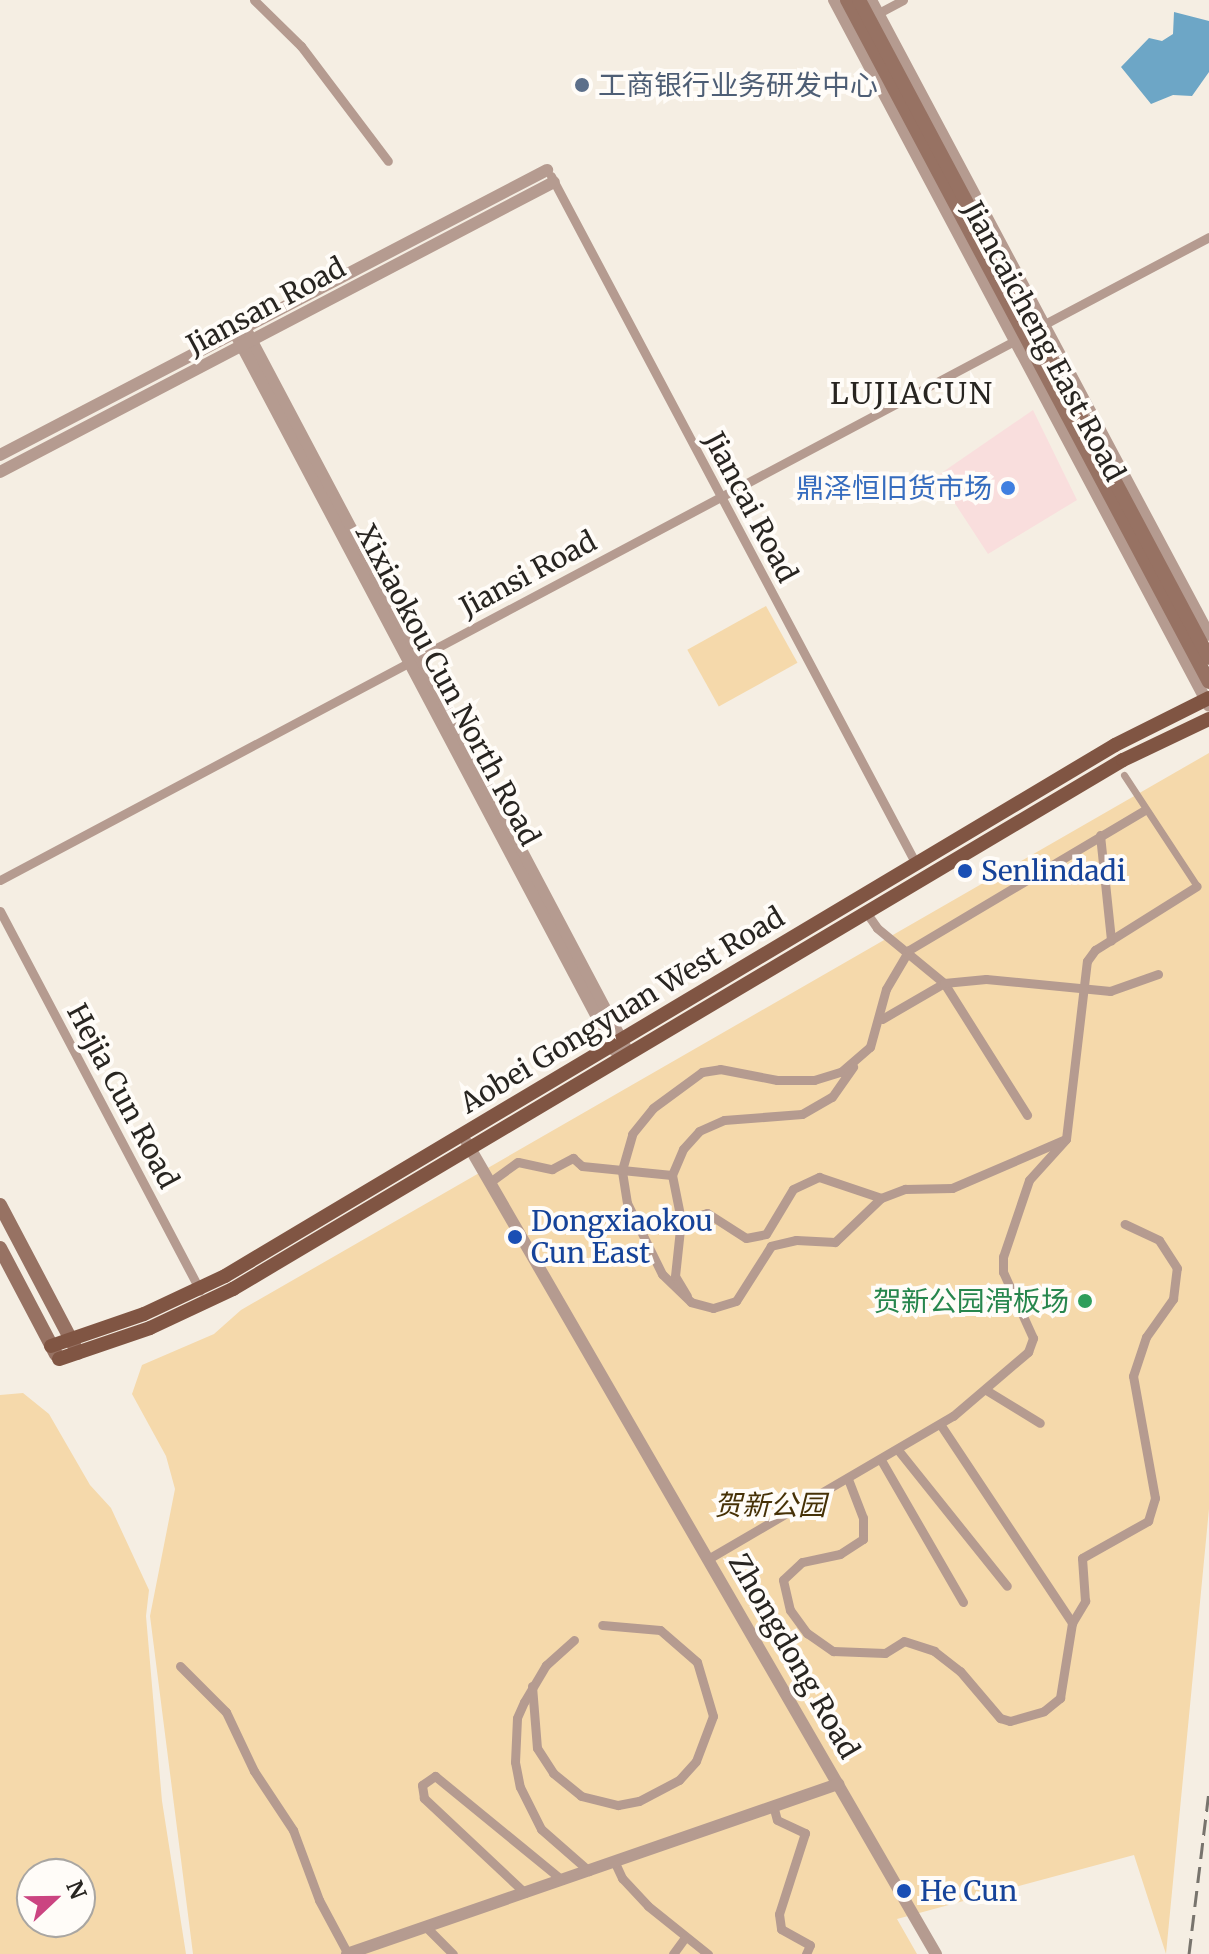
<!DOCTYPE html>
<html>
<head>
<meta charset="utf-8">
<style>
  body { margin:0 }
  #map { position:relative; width:1209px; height:1954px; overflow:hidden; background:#f5eee3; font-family:Merriweather,"Noto Sans SC",serif }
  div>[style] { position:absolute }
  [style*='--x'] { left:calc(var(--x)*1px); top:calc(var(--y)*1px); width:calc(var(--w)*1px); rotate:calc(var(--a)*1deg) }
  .commercial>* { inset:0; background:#f9dedd }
  .green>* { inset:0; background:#f5d9ab; transform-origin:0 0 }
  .water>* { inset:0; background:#6da6c6 }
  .pedestrian>* { height:7px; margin:-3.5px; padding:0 3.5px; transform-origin:3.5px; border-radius:3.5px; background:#b59b90 }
  .minor>* { height:9px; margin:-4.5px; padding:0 4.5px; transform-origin:4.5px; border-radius:4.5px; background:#b59b90 }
  .tertiary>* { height:12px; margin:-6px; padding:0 6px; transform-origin:6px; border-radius:6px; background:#b59b90 }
  .secondary>* { height:14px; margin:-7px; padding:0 7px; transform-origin:7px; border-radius:7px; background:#977263 }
  .primary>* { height:14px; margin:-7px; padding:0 7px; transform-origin:7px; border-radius:7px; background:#805543 }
  .rail>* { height:3px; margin-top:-1.5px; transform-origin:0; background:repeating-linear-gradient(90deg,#78746d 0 16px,transparent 0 24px) }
  .dots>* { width:22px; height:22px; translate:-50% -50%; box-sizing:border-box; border:4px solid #fffcf8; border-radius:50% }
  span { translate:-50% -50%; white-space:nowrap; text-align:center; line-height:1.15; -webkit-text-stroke:8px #fffcf8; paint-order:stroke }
  .service-label { font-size:28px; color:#4e5e75 }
  .left { translate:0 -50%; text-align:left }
  .street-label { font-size:28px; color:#282521 }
  .shop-label { font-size:28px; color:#366cbe }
  .right { translate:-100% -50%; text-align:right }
  .transit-label { font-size:28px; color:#164399 }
  .leisure-label { font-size:28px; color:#27864d }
  .park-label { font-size:28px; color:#463106; font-style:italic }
  .neighbourhood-label { font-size:30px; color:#282521; letter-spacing:2px }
  .north { position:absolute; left:16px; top:1858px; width:80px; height:80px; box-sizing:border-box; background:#fffcf8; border:2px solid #a9a6a2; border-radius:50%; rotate:68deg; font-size:22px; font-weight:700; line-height:32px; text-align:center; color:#282521 }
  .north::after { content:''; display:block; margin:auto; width:28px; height:36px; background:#cb4481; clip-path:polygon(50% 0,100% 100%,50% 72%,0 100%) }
</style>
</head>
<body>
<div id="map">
  <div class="commercial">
    <i style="clip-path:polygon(1033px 410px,1077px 500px,988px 554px,937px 476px)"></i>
  </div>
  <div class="green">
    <i style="left:766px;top:606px;width:65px;height:90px;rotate:61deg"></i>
    <i style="clip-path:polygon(1209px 753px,1209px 1509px,1166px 1954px,1134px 1855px,897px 1919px,917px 1954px,193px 1954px,150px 1616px,175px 1489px,166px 1456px,132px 1394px,142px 1365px,214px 1334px,241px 1310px)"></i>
    <i style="clip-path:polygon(evenodd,23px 1393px,49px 1414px,90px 1485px,111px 1508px,149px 1590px,146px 1616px,162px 1801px,186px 1954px,0 1954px,0 1395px,23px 1393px,32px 1874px,80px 1874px,80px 1922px,32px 1922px,32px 1874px)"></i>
  </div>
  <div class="water">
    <i style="clip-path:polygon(1174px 12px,1209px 21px,1209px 72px,1192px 96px,1173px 95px,1151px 104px,1121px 67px,1149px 38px,1162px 41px,1173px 34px)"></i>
  </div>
  <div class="pedestrian">
    <i style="--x:1124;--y:775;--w:133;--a:56.7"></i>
  </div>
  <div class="minor">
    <i style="--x:254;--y:0;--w:66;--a:44.4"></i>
    <i style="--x:301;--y:46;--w:144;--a:52.9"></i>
    <i style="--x:873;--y:16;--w:34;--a:-28"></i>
    <i style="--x:551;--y:176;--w:779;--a:62.05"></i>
    <i style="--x:1041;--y:326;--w:190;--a:-27.9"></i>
    <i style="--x:1100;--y:835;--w:106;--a:84"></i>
    <i style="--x:0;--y:880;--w:1153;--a:-27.99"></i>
    <i style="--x:0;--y:911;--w:429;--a:62.2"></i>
    <i style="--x:866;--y:912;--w:19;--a:55"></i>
    <i style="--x:877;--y:928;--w:87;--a:39.4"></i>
    <i style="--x:944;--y:983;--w:156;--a:57.8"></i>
    <i style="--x:882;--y:1019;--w:72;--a:-30.1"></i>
    <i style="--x:944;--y:983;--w:42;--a:-5.4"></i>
    <i style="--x:986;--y:979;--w:125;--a:5.5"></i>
    <i style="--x:1110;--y:991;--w:51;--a:-19.5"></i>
    <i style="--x:490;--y:1182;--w:34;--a:-36"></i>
    <i style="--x:518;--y:1162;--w:35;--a:12"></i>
    <i style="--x:552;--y:1169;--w:24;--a:-28"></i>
    <i style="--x:573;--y:1158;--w:12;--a:42"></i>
    <i style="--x:582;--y:1166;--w:90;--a:5.7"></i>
    <i style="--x:881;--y:1198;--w:64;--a:136.3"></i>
    <i style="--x:835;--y:1242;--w:39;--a:-177"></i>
    <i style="--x:796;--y:1240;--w:26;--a:167"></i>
    <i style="--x:771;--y:1246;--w:65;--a:122.5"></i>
    <i style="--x:736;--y:1301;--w:24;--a:163"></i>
    <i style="--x:713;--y:1308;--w:23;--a:-165"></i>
    <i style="--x:691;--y:1302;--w:40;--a:-136"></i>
    <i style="--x:662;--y:1274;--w:79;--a:-116.2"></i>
    <i style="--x:627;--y:1203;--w:33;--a:-99"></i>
    <i style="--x:622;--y:1170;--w:37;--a:-74"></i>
    <i style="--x:632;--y:1134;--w:33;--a:-51"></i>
    <i style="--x:653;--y:1108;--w:61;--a:-36.3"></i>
    <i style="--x:702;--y:1072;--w:18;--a:-9"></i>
    <i style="--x:720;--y:1069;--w:58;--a:10.9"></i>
    <i style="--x:777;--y:1080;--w:37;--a:0"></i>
    <i style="--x:814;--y:1080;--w:28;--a:-17"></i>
    <i style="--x:841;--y:1072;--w:38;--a:-41"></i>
    <i style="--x:870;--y:1047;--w:60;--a:-74.6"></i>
    <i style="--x:886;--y:989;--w:45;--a:-59.5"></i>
    <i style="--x:909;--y:950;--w:274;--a:-30.7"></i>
    <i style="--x:681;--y:1220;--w:46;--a:-101.3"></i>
    <i style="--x:672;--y:1175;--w:28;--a:-67"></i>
    <i style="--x:683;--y:1149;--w:24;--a:-48"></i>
    <i style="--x:699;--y:1131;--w:27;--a:-24"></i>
    <i style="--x:724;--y:1120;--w:78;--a:-4.4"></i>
    <i style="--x:802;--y:1114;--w:34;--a:-30"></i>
    <i style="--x:832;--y:1097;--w:37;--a:-55"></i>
    <i style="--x:687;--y:1296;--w:23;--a:-121"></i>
    <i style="--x:675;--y:1276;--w:56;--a:-83.9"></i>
    <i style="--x:681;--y:1220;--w:27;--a:-15"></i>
    <i style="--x:707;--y:1213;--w:46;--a:32.7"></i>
    <i style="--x:746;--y:1238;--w:20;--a:-11"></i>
    <i style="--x:766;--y:1234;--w:52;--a:-59"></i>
    <i style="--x:793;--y:1189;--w:29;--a:-25"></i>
    <i style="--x:819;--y:1177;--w:65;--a:18.7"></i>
    <i style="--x:881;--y:1198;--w:26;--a:-21"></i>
    <i style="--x:905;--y:1189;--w:47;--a:-1.2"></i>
    <i style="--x:952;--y:1188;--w:124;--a:-23.3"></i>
    <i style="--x:986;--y:1390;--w:63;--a:31.4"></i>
    <i style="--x:940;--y:1424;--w:239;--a:56.4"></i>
    <i style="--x:898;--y:1450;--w:174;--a:51.3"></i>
    <i style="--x:881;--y:1460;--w:164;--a:60"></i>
    <i style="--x:848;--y:1479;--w:42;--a:69"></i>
    <i style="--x:863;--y:1518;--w:21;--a:90"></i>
    <i style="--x:863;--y:1539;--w:27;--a:147"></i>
    <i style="--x:840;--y:1554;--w:39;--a:168"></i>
    <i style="--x:802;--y:1562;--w:26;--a:137"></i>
    <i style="--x:783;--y:1580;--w:31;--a:77"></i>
    <i style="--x:790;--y:1610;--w:29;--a:54"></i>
    <i style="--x:807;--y:1633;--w:32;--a:35"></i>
    <i style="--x:833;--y:1651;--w:52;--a:2.2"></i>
    <i style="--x:885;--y:1653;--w:22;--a:-32"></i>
    <i style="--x:904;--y:1641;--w:32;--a:18"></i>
    <i style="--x:934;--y:1651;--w:33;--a:38"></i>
    <i style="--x:960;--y:1671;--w:62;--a:49.6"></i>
    <i style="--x:1000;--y:1718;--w:10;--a:17"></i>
    <i style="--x:1010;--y:1721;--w:35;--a:-16"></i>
    <i style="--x:1044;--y:1711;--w:21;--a:-39"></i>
    <i style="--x:1060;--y:1698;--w:76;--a:-80.9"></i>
    <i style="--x:1072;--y:1623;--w:26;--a:-59"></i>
    <i style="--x:1085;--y:1601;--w:43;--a:-94"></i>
    <i style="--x:1082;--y:1558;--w:76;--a:-29.3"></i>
    <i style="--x:1148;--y:1521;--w:24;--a:-73"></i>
    <i style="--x:1155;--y:1498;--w:124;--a:-100.2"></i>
    <i style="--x:1133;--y:1376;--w:41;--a:-71.6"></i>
    <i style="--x:1146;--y:1337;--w:47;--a:-54.6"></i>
    <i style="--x:1173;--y:1299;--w:31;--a:-83"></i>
    <i style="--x:1177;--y:1268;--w:33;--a:-123"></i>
    <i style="--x:1159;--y:1240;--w:38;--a:-155"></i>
    <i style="--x:708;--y:1559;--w:284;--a:-30.3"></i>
    <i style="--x:953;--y:1416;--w:99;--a:-40.5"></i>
    <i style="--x:1028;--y:1352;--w:15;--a:-70"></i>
    <i style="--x:1033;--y:1338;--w:72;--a:-114.4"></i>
    <i style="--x:1003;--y:1272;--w:15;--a:-90"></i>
    <i style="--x:1003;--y:1257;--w:81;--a:-71.3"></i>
    <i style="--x:1029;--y:1180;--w:55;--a:-47.9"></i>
    <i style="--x:1066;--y:1139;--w:179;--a:-83.3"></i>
    <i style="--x:1087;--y:961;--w:14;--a:-54"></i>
    <i style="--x:1095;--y:950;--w:120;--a:-32.1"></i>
    <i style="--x:574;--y:1640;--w:38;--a:138"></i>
    <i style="--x:546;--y:1665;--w:43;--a:120.7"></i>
    <i style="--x:524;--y:1702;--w:17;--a:114"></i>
    <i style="--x:517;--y:1718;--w:44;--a:92.6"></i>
    <i style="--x:515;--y:1762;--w:25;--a:79"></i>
    <i style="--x:520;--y:1787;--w:47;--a:63.4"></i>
    <i style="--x:541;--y:1829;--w:64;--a:41.2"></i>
    <i style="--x:180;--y:1666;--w:65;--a:45"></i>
    <i style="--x:226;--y:1712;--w:65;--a:64.6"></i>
    <i style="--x:254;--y:1771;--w:71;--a:56.5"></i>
    <i style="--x:293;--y:1830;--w:75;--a:69.6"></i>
    <i style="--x:319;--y:1900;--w:61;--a:61.8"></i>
    <i style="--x:532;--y:1686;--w:62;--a:85.4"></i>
    <i style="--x:537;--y:1748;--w:30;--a:57"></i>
    <i style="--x:553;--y:1773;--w:36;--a:39"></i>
    <i style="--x:581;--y:1796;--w:38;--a:14"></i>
    <i style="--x:618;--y:1805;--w:21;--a:-11"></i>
    <i style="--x:639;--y:1801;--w:45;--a:-27.7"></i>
    <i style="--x:679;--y:1780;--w:25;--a:-48"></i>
    <i style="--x:696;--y:1761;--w:48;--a:-69.3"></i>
    <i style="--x:713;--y:1716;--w:56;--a:-106.5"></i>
    <i style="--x:697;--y:1662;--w:49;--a:-139.1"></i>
    <i style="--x:660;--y:1630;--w:58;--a:-175.1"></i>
    <i style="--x:774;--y:1809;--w:11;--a:75"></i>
    <i style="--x:777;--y:1820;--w:31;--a:25"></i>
    <i style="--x:805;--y:1833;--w:85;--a:107.8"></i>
    <i style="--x:779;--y:1914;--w:15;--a:82"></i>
    <i style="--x:781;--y:1929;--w:33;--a:29"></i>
    <i style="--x:810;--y:1945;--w:10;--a:114"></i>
    <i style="--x:615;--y:1863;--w:17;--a:65"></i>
    <i style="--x:622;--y:1878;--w:38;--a:47"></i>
    <i style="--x:648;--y:1906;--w:77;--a:38.7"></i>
    <i style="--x:525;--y:1893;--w:139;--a:-136.8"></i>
    <i style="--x:424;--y:1798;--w:13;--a:-99"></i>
    <i style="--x:422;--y:1785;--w:16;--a:-35"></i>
    <i style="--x:435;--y:1776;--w:164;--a:39.3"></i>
    <i style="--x:426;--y:1927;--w:38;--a:45"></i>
    <i style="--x:673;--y:1954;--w:19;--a:-54"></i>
  </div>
  <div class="tertiary">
    <i style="--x:834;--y:0;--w:799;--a:62.02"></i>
    <i style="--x:871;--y:0;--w:719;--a:61.97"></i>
    <i style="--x:245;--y:328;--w:821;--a:62.12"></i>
    <i style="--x:235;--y:333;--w:812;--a:62.11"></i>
    <i style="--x:0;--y:455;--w:617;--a:-27.52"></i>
    <i style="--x:0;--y:472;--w:625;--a:-27.63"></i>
    <i style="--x:467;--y:1143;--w:937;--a:59.96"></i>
    <i style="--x:347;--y:1954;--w:520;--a:-19.1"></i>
  </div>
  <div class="secondary">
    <i style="--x:847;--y:0;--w:772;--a:62.04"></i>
    <i style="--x:859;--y:0;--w:745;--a:61.99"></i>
    <i style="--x:0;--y:1205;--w:167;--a:62.2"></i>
    <i style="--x:0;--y:1248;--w:120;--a:62.2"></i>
  </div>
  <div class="primary">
    <i style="--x:51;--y:1346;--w:98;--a:-19"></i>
    <i style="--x:144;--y:1314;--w:89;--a:-25.1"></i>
    <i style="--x:225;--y:1276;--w:1036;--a:-30.82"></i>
    <i style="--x:1115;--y:745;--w:105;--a:-26.6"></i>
    <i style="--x:59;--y:1359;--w:96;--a:-18.8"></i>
    <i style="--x:150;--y:1328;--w:92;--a:-25.2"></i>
    <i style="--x:233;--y:1289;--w:1035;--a:-30.73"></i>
    <i style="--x:1123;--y:760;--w:95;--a:-25.5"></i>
  </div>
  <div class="rail">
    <i style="--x:1189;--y:1954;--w:164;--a:-83"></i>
  </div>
  <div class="dots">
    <i style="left:582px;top:85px;background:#5c6f8a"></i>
    <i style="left:1008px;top:488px;background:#3f7fe0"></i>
    <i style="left:965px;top:871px;background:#1a4fb4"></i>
    <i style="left:515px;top:1237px;background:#1a4fb4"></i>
    <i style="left:1085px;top:1301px;background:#2e9e5b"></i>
    <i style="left:904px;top:1891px;background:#1a4fb4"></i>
  </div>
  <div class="service-label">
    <span class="left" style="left:598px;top:85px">工商银行业务研发中心</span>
  </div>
  <div class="street-label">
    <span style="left:266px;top:306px;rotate:-28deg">Jiansan Road</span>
    <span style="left:1044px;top:341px;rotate:62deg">Jiancaicheng East Road</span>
    <span style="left:751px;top:507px;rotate:62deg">Jiancai Road</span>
    <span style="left:528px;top:574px;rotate:-28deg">Jiansi Road</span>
    <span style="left:448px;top:685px;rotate:62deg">Xixiaokou Cun North Road</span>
    <span style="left:622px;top:1010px;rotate:-31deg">Aobei Gongyuan West Road</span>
    <span style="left:123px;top:1096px;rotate:62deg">Hejia Cun Road</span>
    <span style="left:794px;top:1656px;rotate:60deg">Zhongdong Road</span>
  </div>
  <div class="shop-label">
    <span class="right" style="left:992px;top:488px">鼎泽恒旧货市场</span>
  </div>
  <div class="transit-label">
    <span class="left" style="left:981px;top:871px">Senlindadi</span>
    <span class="left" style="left:531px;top:1237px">Dongxiaokou<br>Cun East</span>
    <span class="left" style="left:920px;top:1891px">He Cun</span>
  </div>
  <div class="leisure-label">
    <span class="right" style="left:1069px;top:1301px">贺新公园滑板场</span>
  </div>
  <div class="park-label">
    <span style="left:770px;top:1505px">贺新公园</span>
  </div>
  <div class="neighbourhood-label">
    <span style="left:912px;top:393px">LUJIACUN</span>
  </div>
  <div class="north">N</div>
</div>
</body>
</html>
